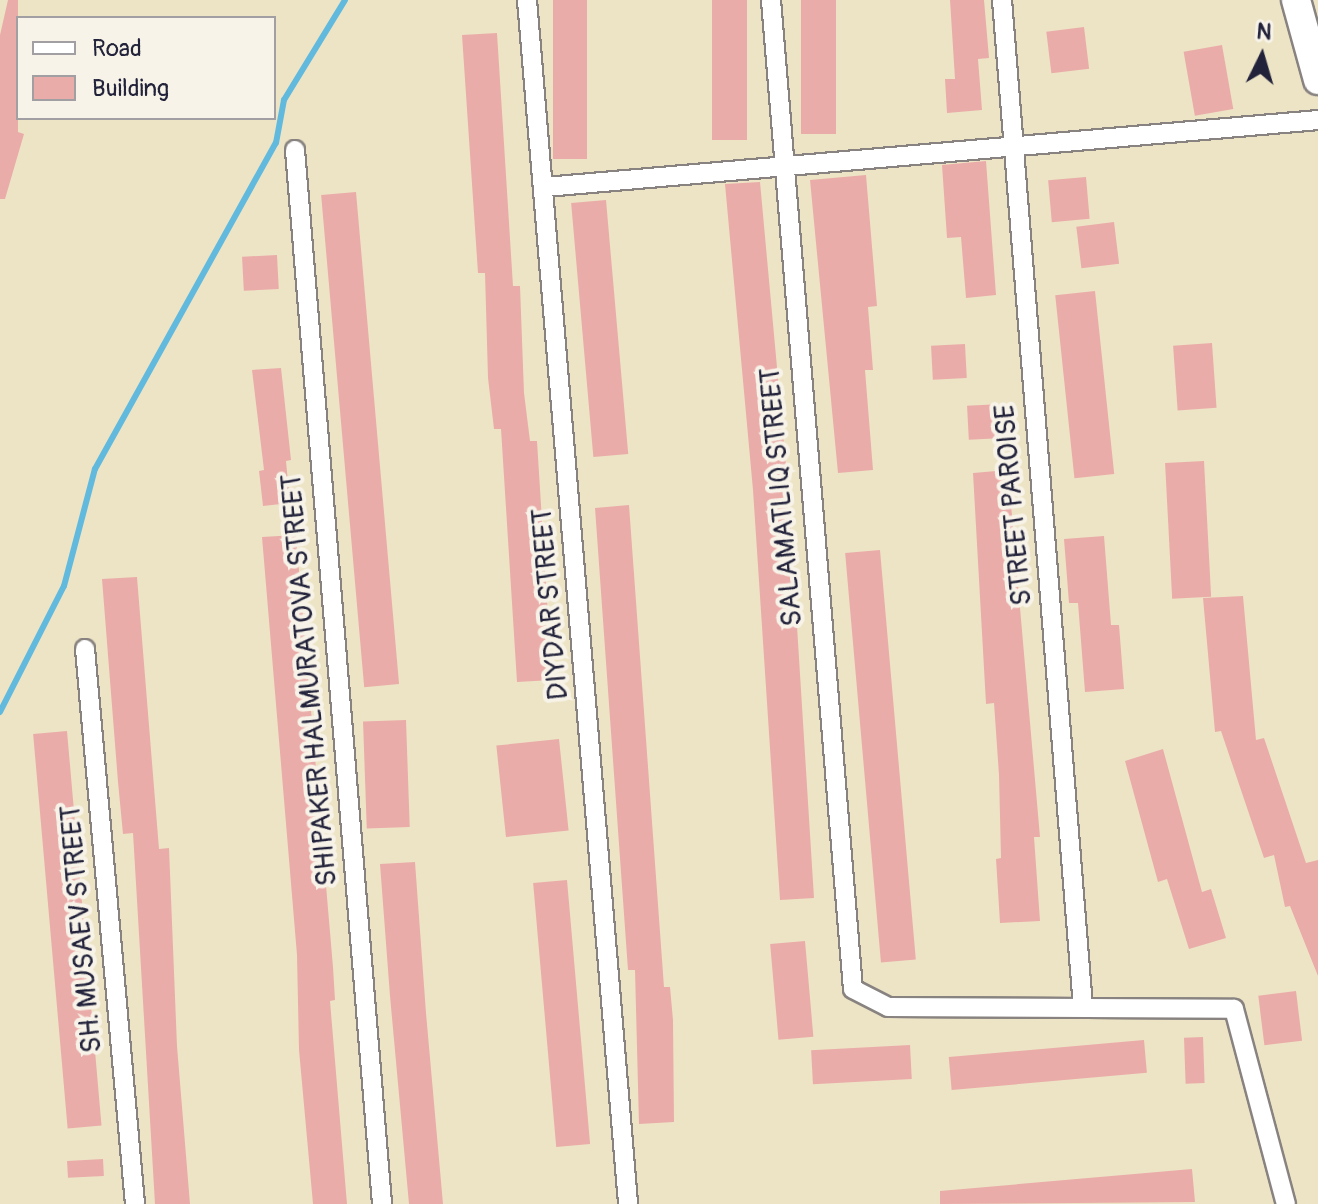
<!DOCTYPE html>
<html>
<head>
<meta charset="utf-8">
<style>
  body { margin:0 }
  #map { position:relative; width:1318px; height:1204px; overflow:hidden; background:#ede4c6; font-family:Pangolin,sans-serif }
  div>[style] { position:absolute }
  [style*='--x'] { left:calc(var(--x)*1px); top:calc(var(--y)*1px); width:calc(var(--w)*1px); rotate:calc(var(--a)*1deg) }
  .stream>* { height:6px; margin:-3px; padding:0 3px; transform-origin:3px; border-radius:3px; background:#61bade }
  .building>* { inset:0; background:#eaaca9; transform-origin:0 0 }
  .roads { filter:drop-shadow(2px 0 #888380) drop-shadow(-2px 0 #888380) drop-shadow(0 2px #888380) drop-shadow(0 -2px #888380) }
  .street>* { height:18px; margin:-9px; padding:0 9px; transform-origin:9px; border-radius:9px; background:#fff }
  .primary>* { height:28px; margin:-14px; padding:0 14px; transform-origin:14px; border-radius:14px; background:#fff }
  span { translate:-50% -50%; white-space:nowrap; text-align:center; line-height:1.15; -webkit-text-stroke:8px #f7f3e8; paint-order:stroke }
  .street-label { font-size:28px; color:#22223b }
  .legend { position:absolute; left:16px; top:16px; width:260px; height:104px; box-sizing:border-box; background:#f7f3e8; border:2px solid #a29fa3; margin:0; padding:10px 14px; list-style:none; font-size:24px; color:#22223b }
  .legend li { display:flex; align-items:center; gap:16px; height:40px }
  .legend b { width:40px; border:2px solid #a29fa3 }
  .north { position:absolute; left:1222px; top:16px; width:80px; height:80px; -webkit-text-stroke:6px #f7f3e8; paint-order:stroke; rotate:5deg; font-size:22px; font-weight:700; line-height:32px; text-align:center; color:#22223b }
  .north::after { content:''; display:block; margin:auto; width:28px; height:36px; background:#22223b; clip-path:polygon(50% 0,100% 100%,50% 72%,0 100%) }
</style>
</head>
<body>
<div id="map">
  <div class="stream">
    <i style="--x:0;--y:712;--w:141;--a:-63.1"></i>
    <i style="--x:64;--y:586;--w:121;--a:-75.2"></i>
    <i style="--x:95;--y:469;--w:373;--a:-61"></i>
    <i style="--x:276;--y:143;--w:44;--a:-79.5"></i>
    <i style="--x:284;--y:100;--w:117;--a:-58.6"></i>
  </div>
  <div class="building">
    <i style="clip-path:polygon(8px 0,18px 0,18px 132px,24px 134px,5px 199px,0 199px,0 35px)"></i>
    <i style="left:553px;top:0;width:34px;height:159px"></i>
    <i style="left:712px;top:0;width:35px;height:140px"></i>
    <i style="left:801px;top:0;width:35px;height:134px"></i>
    <i style="clip-path:polygon(950px 0,984px 0,989px 58px,978px 59px,982px 110px,947px 113px,945px 79px,955px 79px)"></i>
    <i style="left:1084px;top:27px;width:42px;height:38px;rotate:83deg"></i>
    <i style="clip-path:polygon(497px 33px,513px 286px,520px 286px,524px 393px,530px 441px,537px 441px,552px 680px,517px 682px,501px 429px,494px 429px,488px 378px,485px 273px,478px 273px,462px 35px)"></i>
    <i style="left:1222px;top:45px;width:65px;height:39px;rotate:80deg"></i>
    <i style="clip-path:polygon(986px 161px,996px 295px,966px 298px,961px 237px,947px 238px,942px 165px)"></i>
    <i style="clip-path:polygon(866px 175px,877px 306px,868px 307px,873px 370px,865px 370px,873px 470px,838px 473px,810px 180px)"></i>
    <i style="left:1086px;top:177px;width:42px;height:38px;rotate:85deg"></i>
    <i style="clip-path:polygon(760px 182px,789px 498px,814px 898px,780px 900px,753px 490px,725px 184px)"></i>
    <i style="left:356px;top:192px;width:494px;height:35px;rotate:85deg"></i>
    <i style="left:606px;top:200px;width:255px;height:35px;rotate:85deg"></i>
    <i style="left:1114px;top:222px;width:42px;height:38px;rotate:83deg"></i>
    <i style="left:277px;top:255px;width:34px;height:35px;rotate:87deg"></i>
    <i style="left:1095px;top:291px;width:184px;height:40px;rotate:84deg"></i>
    <i style="left:1212px;top:343px;width:65px;height:39px;rotate:86deg"></i>
    <i style="left:965px;top:344px;width:34px;height:34px;rotate:87deg"></i>
    <i style="clip-path:polygon(281px 368px,291px 460px,286px 461px,290px 503px,263px 506px,259px 471px,264px 470px,252px 370px)"></i>
    <i style="left:1002px;top:404px;width:34px;height:35px;rotate:87deg"></i>
    <i style="left:1204px;top:461px;width:136px;height:39px;rotate:87deg"></i>
    <i style="clip-path:polygon(1008px 470px,1040px 837px,1034px 837px,1040px 921px,1000px 923px,996px 859px,1001px 858px,999px 775px,994px 703px,986px 704px,973px 473px)"></i>
    <i style="clip-path:polygon(629px 505px,664px 987px,670px 987px,673px 1020px,674px 1122px,639px 1124px,635px 970px,628px 970px,595px 508px)"></i>
    <i style="clip-path:polygon(296px 535px,333px 967px,335px 1000px,330px 1001px,347px 1204px,313px 1204px,299px 1050px,297px 955px,262px 537px)"></i>
    <i style="clip-path:polygon(1104px 536px,1111px 625px,1119px 625px,1124px 689px,1085px 692px,1078px 603px,1069px 603px,1064px 539px)"></i>
    <i style="left:880px;top:550px;width:411px;height:35px;rotate:85deg"></i>
    <i style="clip-path:polygon(137px 577px,159px 849px,169px 848px,177px 1046px,190px 1204px,155px 1204px,133px 833px,123px 834px,118px 782px,102px 579px)"></i>
    <i style="clip-path:polygon(1243px 596px,1256px 740px,1264px 738px,1306px 863px,1318px 860px,1318px 976px,1290px 906px,1285px 907px,1274px 855px,1264px 858px,1221px 731px,1215px 732px,1203px 598px)"></i>
    <i style="left:406px;top:720px;width:107px;height:43px;rotate:88deg"></i>
    <i style="left:67px;top:731px;width:396px;height:34px;rotate:85deg"></i>
    <i style="left:559px;top:739px;width:92px;height:63px;rotate:84deg"></i>
    <i style="clip-path:polygon(1163px 749px,1202px 892px,1211px 889px,1226px 938px,1189px 949px,1167px 879px,1158px 882px,1125px 761px)"></i>
    <i style="clip-path:polygon(415px 862px,426px 1013px,443px 1204px,409px 1204px,390px 996px,380px 864px)"></i>
    <i style="left:567px;top:880px;width:265px;height:34px;rotate:85deg"></i>
    <i style="left:805px;top:941px;width:96px;height:35px;rotate:85deg"></i>
    <i style="left:1296px;top:991px;width:50px;height:38px;rotate:83deg"></i>
    <i style="left:1203px;top:1037px;width:46px;height:19px;rotate:88deg"></i>
    <i style="left:1144px;top:1040px;width:33px;height:196px;rotate:85deg"></i>
    <i style="left:910px;top:1045px;width:34px;height:99px;rotate:87deg"></i>
    <i style="left:103px;top:1159px;width:17px;height:36px;rotate:87deg"></i>
    <i style="clip-path:polygon(1192px 1169px,1195px 1202px,940px 1204px,940px 1191px)"></i>
  </div>
  <div class="roads">
    <div class="street">
      <i style="--x:527;--y:0;--w:1208;--a:85.2"></i>
      <i style="--x:771;--y:0;--w:992;--a:85.26"></i>
      <i style="--x:853;--y:989;--w:39;--a:27"></i>
      <i style="--x:888;--y:1007;--w:346;--a:0.3"></i>
      <i style="--x:1234;--y:1009;--w:202;--a:75.1"></i>
      <i style="--x:1002;--y:0;--w:1009;--a:85.4"></i>
      <i style="--x:295;--y:150;--w:1058;--a:85.28"></i>
      <i style="--x:545;--y:187;--w:776;--a:-4.95"></i>
      <i style="--x:85;--y:649;--w:557;--a:84.85"></i>
    </div>
    <div class="primary">
      <i style="--x:1296;--y:0;--w:83;--a:74.6"></i>
    </div>
  </div>
  <div class="street-label">
    <span style="left:782px;top:497px;rotate:-95deg">SALAMATLIQ STREET</span>
    <span style="left:1014px;top:505px;rotate:-95deg">STREET PAROISE</span>
    <span style="left:551px;top:604px;rotate:-95deg">DIYDAR STREET</span>
    <span style="left:310px;top:680px;rotate:-95deg">SHIPAKER HALMURATOVA STREET</span>
    <span style="left:82px;top:929px;rotate:-95deg">SH. MUSAEV STREET</span>
  </div>
  <ul class="legend">
  <li><b style="height:10px;background:#fff"></b>Road</li>
  <li><b style="height:22px;background:#eaaca9"></b>Building</li>
  </ul>
  <div class="north">N</div>
</div>
</body>
</html>
